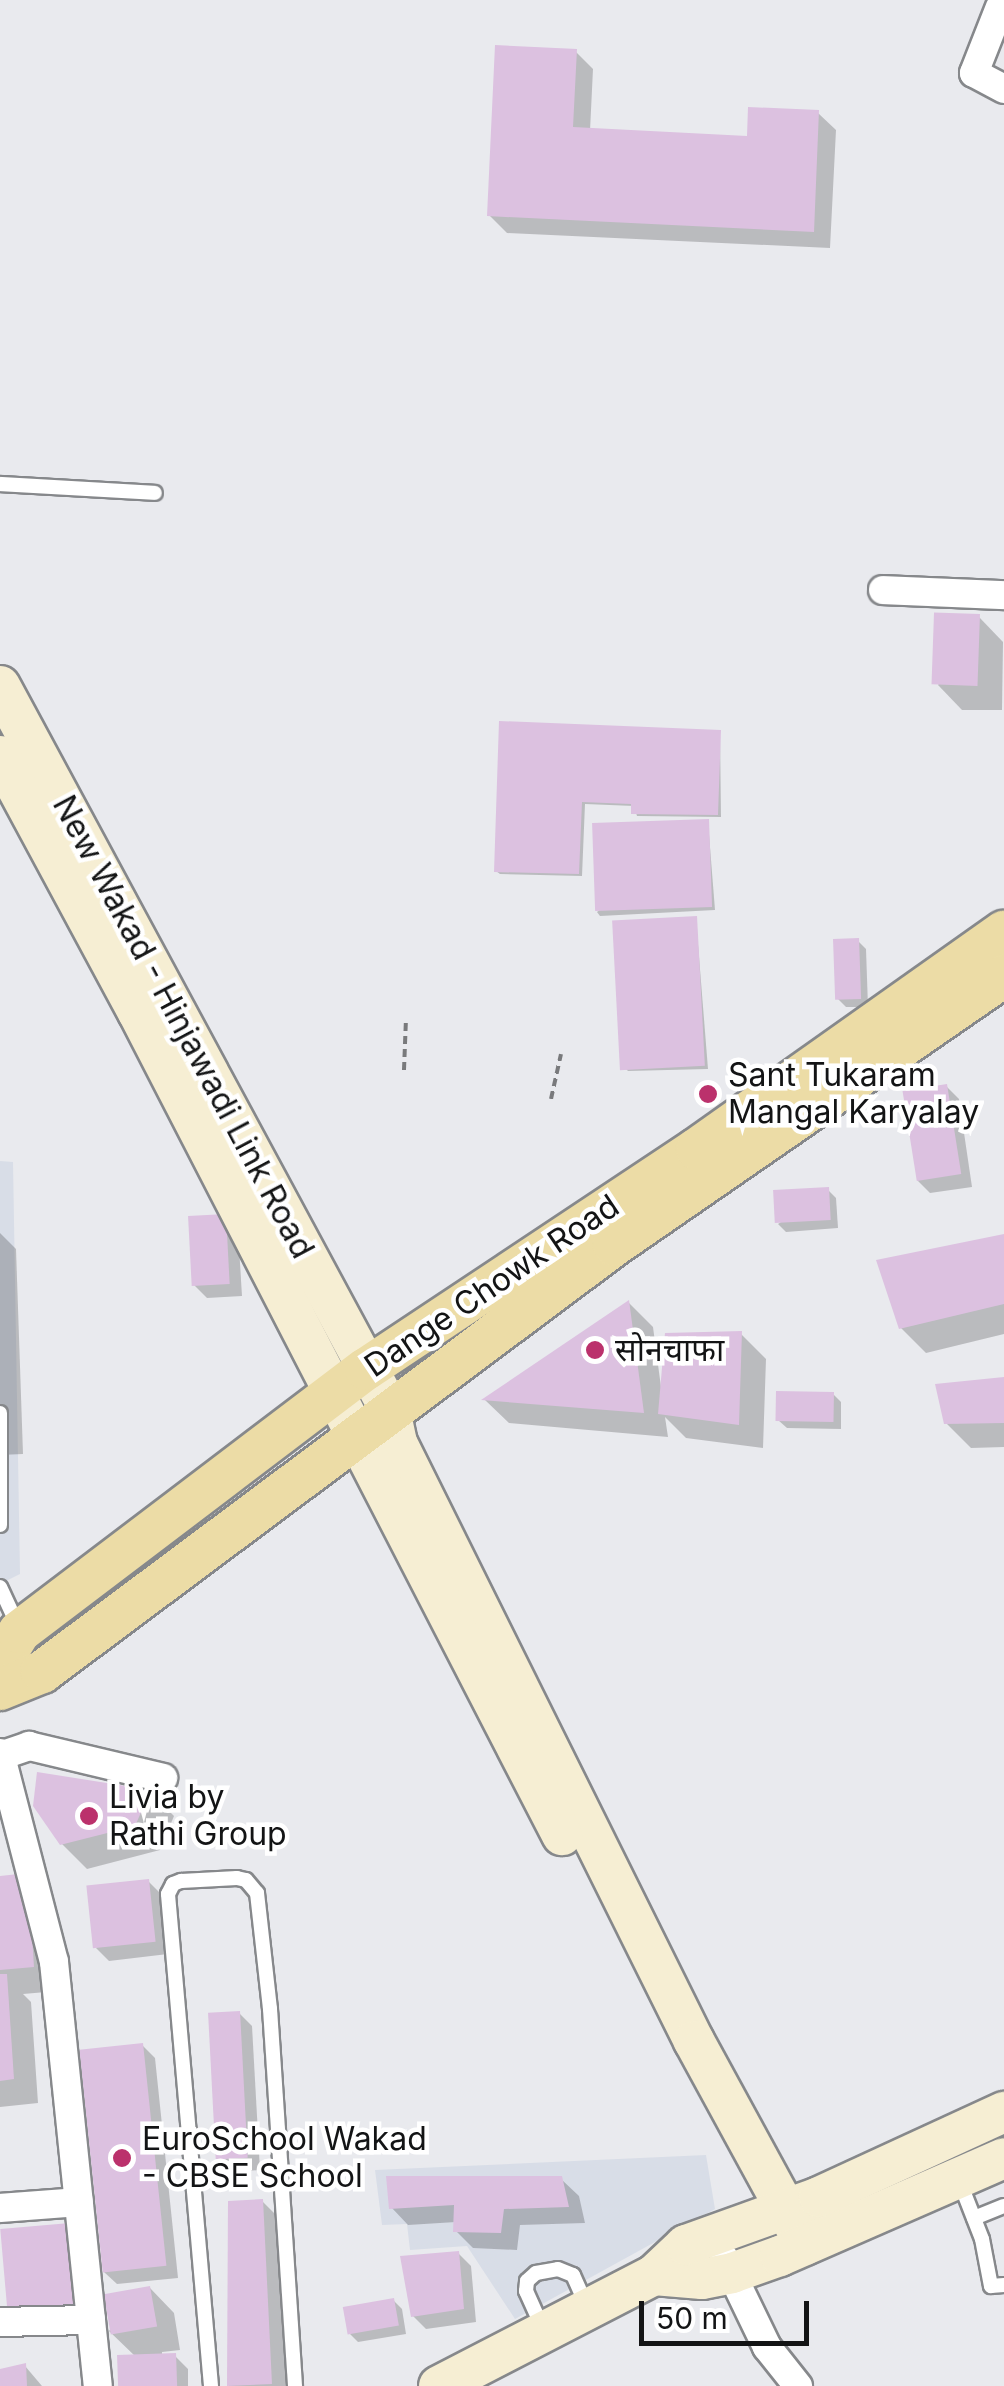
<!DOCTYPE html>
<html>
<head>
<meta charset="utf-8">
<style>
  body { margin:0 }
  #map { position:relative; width:1004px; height:2386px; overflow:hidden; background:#e9eaee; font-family:Inter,"Noto Sans Devanagari",sans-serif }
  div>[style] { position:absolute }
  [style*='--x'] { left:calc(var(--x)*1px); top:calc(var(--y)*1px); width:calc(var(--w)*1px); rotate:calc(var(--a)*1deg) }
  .built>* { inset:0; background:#d8dde7 }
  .shadow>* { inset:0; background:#0003 }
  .building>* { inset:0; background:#dcc1e0; transform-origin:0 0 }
  .path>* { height:4px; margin-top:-2px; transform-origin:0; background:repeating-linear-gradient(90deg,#797a7c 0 8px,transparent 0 13px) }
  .roads { filter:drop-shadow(2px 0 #86888b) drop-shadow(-2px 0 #86888b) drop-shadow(0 2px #86888b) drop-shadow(0 -2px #86888b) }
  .service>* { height:14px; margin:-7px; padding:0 7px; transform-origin:7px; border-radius:7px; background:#fff }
  .minor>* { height:28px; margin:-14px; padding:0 14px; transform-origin:14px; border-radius:14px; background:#fff }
  .secondary>* { height:40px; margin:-20px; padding:0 20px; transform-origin:20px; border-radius:20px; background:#f6eed3 }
  .primary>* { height:42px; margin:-21px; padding:0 21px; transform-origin:21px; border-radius:21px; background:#ecdca6 }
  .dots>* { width:28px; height:28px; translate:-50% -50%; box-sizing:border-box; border:5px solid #fff; border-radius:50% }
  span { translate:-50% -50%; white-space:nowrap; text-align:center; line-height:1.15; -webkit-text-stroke:9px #fff; paint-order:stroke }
  .street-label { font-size:32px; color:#131415 }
  .poi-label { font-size:32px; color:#131415 }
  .left { translate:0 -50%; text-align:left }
  .scale { position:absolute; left:639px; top:2301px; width:170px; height:45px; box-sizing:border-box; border:5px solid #131415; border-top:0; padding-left:12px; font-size:30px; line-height:35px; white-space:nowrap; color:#131415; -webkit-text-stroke:8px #fff; paint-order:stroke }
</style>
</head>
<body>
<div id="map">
  <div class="built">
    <i style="clip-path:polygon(0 1161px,13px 1162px,20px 1574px,0 1584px)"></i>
    <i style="clip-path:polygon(706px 2155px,715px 2209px,515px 2319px,467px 2246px,410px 2250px,407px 2224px,382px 2225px,375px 2170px)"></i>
  </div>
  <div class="shadow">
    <i style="clip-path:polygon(576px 52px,593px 69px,590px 131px,749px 138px,818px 113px,836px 130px,830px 248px,507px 233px,489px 215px)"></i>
    <i style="clip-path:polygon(979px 617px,1003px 642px,1002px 710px,962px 710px,938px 685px)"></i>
    <i style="clip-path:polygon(501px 723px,720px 732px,721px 817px,637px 816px,634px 806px,585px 804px,582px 876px,500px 874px,496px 871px)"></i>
    <i style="clip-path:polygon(708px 822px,715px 910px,600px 916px,597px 912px)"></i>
    <i style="clip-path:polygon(696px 919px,708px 1069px,628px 1071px,624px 1067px)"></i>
    <i style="clip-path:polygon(858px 941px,866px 949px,868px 1007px,846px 1007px,838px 999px)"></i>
    <i style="clip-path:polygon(946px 1086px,959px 1099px,972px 1187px,930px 1193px,917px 1180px)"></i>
    <i style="clip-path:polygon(828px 1190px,836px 1198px,838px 1228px,786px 1232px,778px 1224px)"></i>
    <i style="clip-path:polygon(190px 1219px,238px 1230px,242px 1296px,207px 1298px,194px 1285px)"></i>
    <i style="clip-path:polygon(0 1233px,16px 1249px,23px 1454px,0 1455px)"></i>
    <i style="clip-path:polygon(1004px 1237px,1004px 1334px,926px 1353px,901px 1328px)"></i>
    <i style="clip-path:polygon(629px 1303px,653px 1327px,661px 1387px,741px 1334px,766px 1359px,763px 1448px,686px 1438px,665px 1417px,668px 1437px,509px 1423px,485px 1400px)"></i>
    <i style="clip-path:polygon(1004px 1379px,1004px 1447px,971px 1448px,946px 1423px)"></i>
    <i style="clip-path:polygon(833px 1394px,841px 1402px,841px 1429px,787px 1428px,778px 1420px)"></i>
    <i style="clip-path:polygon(150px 1792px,174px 1816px,160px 1850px,87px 1869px,62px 1844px)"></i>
    <i style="clip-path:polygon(27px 1875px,58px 1991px,23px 1994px,31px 2002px,38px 2103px,0 2107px,0 1879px)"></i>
    <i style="clip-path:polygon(148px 1881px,161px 1894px,168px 1954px,109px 1961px,96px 1948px)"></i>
    <i style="clip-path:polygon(239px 2013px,252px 2026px,260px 2170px,232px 2172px,219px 2159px)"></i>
    <i style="clip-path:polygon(142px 2045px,155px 2058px,178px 2278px,117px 2284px,104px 2272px)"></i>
    <i style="clip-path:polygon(561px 2179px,579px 2196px,585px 2223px,520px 2225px,517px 2250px,473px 2248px,456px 2231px,456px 2222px,408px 2225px,391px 2207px)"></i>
    <i style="clip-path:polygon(262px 2201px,279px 2218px,287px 2386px,229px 2386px,230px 2203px)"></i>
    <i style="clip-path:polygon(458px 2253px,471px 2266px,476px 2322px,426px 2329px,413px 2316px)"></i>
    <i style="clip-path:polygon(150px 2288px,174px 2313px,180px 2350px,162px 2352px,162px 2356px,175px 2356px,188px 2369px,188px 2386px,120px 2386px,136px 2357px,109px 2331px)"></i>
    <i style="clip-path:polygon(394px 2301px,402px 2309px,406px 2334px,358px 2342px,350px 2334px)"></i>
    <i style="clip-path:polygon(25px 2366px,42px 2386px,0 2386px,0 2371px)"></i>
  </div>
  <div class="building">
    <i style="clip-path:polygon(495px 45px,577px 49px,573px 127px,747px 136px,748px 107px,819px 110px,814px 232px,487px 216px)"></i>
    <i style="left:980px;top:614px;width:72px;height:46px;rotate:92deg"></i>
    <i style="clip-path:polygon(499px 721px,721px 730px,718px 815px,631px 814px,631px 804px,582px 802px,579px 874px,494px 872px)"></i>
    <i style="left:709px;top:819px;width:88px;height:117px;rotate:88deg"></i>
    <i style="left:697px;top:916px;width:150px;height:85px;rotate:87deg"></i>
    <i style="left:859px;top:938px;width:61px;height:26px;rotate:88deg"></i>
    <i style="left:947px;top:1084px;width:91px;height:45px;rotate:81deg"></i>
    <i style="left:829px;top:1187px;width:33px;height:56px;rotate:87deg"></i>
    <i style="left:226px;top:1214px;width:70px;height:38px;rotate:87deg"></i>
    <i style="clip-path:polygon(1004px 1234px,1004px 1304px,899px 1329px,876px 1260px)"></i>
    <i style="clip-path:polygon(629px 1300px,644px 1413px,481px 1400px)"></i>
    <i style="clip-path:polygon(742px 1331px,739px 1425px,658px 1414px,665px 1333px)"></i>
    <i style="clip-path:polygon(1004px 1377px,1004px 1423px,944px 1424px,935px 1384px)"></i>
    <i style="left:776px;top:1391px;width:58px;height:30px;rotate:1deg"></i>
    <i style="clip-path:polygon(37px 1772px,151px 1790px,135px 1826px,60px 1845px,33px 1806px)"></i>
    <i style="clip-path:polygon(28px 1873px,34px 1967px,0 1970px,0 1876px)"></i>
    <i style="left:149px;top:1879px;width:63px;height:63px;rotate:84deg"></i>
    <i style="clip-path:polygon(0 1974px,7px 1974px,14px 2079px,0 2081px)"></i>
    <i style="left:240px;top:2011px;width:147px;height:32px;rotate:87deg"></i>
    <i style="left:143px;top:2043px;width:224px;height:64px;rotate:84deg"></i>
    <i style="clip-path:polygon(386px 2176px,562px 2176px,569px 2207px,504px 2209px,501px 2233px,453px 2232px,454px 2205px,389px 2209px)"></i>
    <i style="clip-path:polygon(263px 2199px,272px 2384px,227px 2386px,228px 2201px)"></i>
    <i style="left:70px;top:2223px;width:85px;height:70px;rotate:85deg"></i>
    <i style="clip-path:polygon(459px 2251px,464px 2309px,411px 2317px,400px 2256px)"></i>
    <i style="left:150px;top:2286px;width:41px;height:47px;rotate:80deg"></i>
    <i style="left:394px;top:2298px;width:28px;height:52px;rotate:80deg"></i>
    <i style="left:176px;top:2353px;width:33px;height:59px;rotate:88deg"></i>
    <i style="clip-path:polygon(26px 2363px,27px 2386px,0 2386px,0 2369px)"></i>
  </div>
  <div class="path">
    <i style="--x:404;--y:1070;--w:51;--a:-87.8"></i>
    <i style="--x:551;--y:1099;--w:46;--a:-77.5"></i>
  </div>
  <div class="roads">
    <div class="service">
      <i style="--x:0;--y:484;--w:155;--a:3.3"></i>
      <i style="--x:0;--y:1413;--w:112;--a:90"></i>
      <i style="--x:0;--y:1587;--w:43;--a:65.2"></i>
      <i style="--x:959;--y:2180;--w:63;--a:68.7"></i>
      <i style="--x:982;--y:2239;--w:48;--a:79.2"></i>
      <i style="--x:991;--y:2286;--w:13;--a:-4"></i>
      <i style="--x:974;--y:2218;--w:32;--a:-22"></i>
      <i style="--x:544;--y:2331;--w:44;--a:-114.2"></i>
      <i style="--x:526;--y:2291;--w:10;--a:-84"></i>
      <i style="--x:527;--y:2281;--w:12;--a:-42"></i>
      <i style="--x:536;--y:2273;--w:22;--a:-10"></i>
      <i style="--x:558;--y:2269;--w:16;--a:22"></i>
      <i style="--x:573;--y:2275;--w:34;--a:66"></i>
      <i style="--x:211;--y:2386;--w:494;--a:-95"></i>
      <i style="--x:168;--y:1894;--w:11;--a:-63"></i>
      <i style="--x:173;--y:1884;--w:9;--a:-21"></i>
      <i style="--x:181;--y:1881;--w:56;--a:-3.1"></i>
      <i style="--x:237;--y:1878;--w:9;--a:13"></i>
      <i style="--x:246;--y:1880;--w:17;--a:50"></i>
      <i style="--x:257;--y:1893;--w:117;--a:83.6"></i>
      <i style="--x:270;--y:2009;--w:378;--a:86.2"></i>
    </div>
    <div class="minor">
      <i style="--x:1000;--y:7;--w:71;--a:111.5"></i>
      <i style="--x:974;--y:73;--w:34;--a:28"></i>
      <i style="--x:883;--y:590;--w:121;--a:2.4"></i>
      <i style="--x:0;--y:1753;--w:216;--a:75.5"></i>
      <i style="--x:54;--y:1962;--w:426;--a:84.1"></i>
      <i style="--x:0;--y:1756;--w:31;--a:-19"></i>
      <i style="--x:29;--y:1746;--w:138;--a:13.4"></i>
      <i style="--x:0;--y:2208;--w:79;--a:-4.3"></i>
      <i style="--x:724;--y:2258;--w:99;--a:64.2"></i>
      <i style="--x:767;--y:2347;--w:50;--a:51.5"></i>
      <i style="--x:0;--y:2322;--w:91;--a:-1.3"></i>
    </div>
    <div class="secondary">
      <i style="--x:0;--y:686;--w:822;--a:61.69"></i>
      <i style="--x:390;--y:1410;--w:34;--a:78"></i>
      <i style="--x:397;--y:1443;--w:668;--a:63.59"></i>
      <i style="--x:694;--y:2041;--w:232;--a:61.4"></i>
      <i style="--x:0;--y:756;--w:291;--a:61.7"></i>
      <i style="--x:138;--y:1012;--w:926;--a:62.74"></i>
      <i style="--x:654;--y:2275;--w:48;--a:4.8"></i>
      <i style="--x:702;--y:2279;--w:31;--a:-11"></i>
      <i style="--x:732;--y:2273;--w:51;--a:-19.5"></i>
      <i style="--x:780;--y:2256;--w:244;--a:-23.6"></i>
      <i style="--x:439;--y:2386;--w:242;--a:-27.3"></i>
      <i style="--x:654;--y:2275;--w:44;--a:-43.2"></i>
      <i style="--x:686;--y:2245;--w:141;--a:-19.8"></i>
      <i style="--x:819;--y:2197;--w:204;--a:-24.7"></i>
    </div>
    <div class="primary">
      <i style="--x:0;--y:1663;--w:36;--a:-58"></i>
      <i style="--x:19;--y:1632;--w:435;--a:-37.2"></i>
      <i style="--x:366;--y:1369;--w:397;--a:-33.6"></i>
      <i style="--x:697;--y:1149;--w:376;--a:-35.3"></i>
      <i style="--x:0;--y:1689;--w:45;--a:-22"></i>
      <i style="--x:42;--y:1672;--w:714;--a:-36.74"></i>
      <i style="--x:614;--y:1245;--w:474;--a:-34.6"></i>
    </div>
  </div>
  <div class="dots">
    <i style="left:708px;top:1094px;background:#bb316c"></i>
    <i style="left:595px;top:1350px;background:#bb316c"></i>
    <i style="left:89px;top:1816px;background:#bb316c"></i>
    <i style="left:122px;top:2158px;background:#bb316c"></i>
  </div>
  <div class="street-label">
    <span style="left:183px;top:1027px;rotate:62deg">New Wakad - Hinjawadi Link Road</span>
    <span style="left:492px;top:1286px;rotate:-34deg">Dange Chowk Road</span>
  </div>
  <div class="poi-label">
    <span class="left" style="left:728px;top:1094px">Sant Tukaram<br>Mangal Karyalay</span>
    <span class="left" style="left:615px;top:1350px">सोनचाफा</span>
    <span class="left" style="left:109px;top:1816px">Livia by<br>Rathi Group</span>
    <span class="left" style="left:142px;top:2158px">EuroSchool Wakad<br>- CBSE School</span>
  </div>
  <div class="scale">50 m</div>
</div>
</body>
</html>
